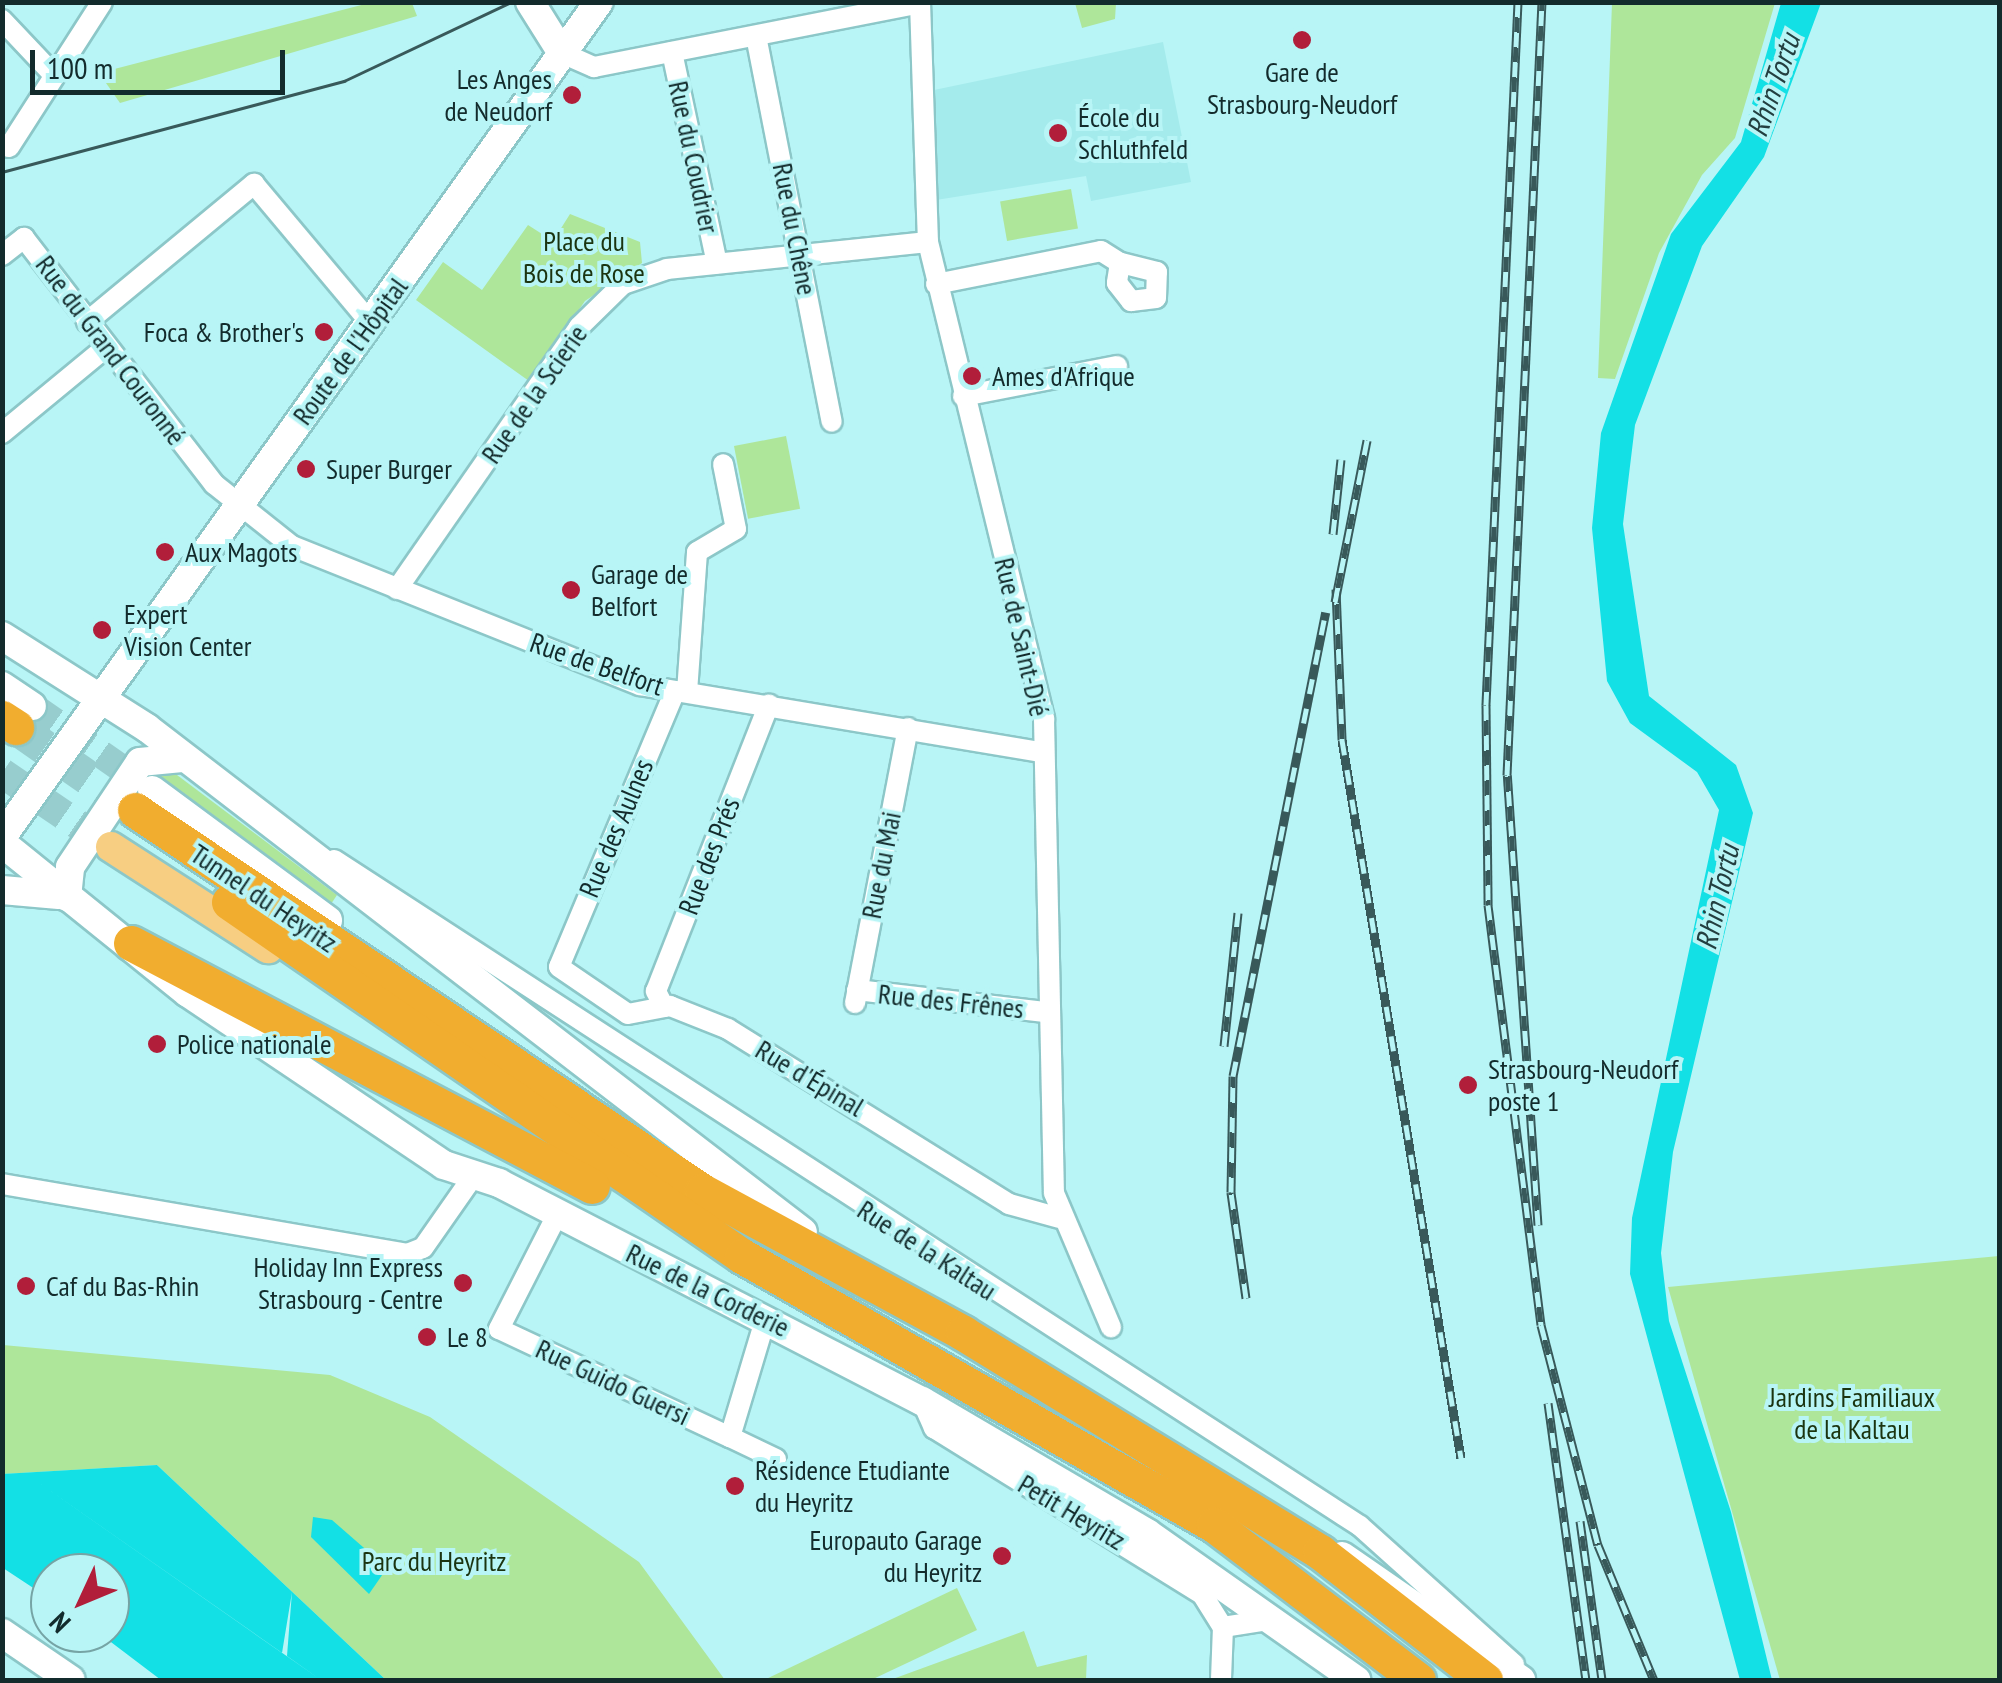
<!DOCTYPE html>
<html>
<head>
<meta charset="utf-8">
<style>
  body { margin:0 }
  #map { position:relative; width:2002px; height:1683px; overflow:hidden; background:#b8f5f6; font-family:"PT Sans Narrow",sans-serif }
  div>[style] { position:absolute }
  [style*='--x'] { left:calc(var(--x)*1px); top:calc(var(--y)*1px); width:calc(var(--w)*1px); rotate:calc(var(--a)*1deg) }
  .built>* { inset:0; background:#a4ebec }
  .green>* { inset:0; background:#aee69a; transform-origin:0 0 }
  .water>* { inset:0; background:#13e0e5 }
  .pier>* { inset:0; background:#b8f5f6 }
  .secondary-tunnel>* { height:28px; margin-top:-14px; transform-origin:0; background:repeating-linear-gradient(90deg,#97cdce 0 28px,transparent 0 42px) }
  .primary-tunnel>* { height:30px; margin-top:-15px; transform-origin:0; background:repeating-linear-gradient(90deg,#97cdce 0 30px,transparent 0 45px) }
  .highway-tunnel>* { height:35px; margin-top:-17.5px; transform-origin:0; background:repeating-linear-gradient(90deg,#97cdce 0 35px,transparent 0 53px) }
  .roads { filter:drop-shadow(2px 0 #8cc7c8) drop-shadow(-2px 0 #8cc7c8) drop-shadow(0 2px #8cc7c8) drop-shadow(0 -2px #8cc7c8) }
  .street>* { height:20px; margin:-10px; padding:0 10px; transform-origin:10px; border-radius:10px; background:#fff }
  .secondary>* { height:28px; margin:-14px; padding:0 14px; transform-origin:14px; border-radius:14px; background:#fff }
  .primary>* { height:30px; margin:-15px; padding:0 15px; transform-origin:15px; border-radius:15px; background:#f7ce82 }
  .highway>* { height:35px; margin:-17.5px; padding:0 17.5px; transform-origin:17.5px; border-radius:17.5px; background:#f1ad2f }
  .tram>* { height:2.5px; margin:-1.25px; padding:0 1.25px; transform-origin:1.25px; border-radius:1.25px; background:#38595a }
  .rail>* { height:9px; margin-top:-4.5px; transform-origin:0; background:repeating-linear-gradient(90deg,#b8f5f6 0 15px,#38595a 0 30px); box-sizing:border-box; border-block:2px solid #38595a }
  .dots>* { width:28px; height:28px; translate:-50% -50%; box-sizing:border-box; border:5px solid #b8f5f6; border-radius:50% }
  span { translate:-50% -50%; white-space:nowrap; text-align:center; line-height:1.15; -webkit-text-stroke:8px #b8f5f6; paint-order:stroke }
  .poi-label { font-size:28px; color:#132b2c }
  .right { translate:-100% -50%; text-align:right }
  .left { translate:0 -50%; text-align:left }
  .street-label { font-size:28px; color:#132b2c }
  .park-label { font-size:28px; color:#1b3410 }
  .water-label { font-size:30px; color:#233f40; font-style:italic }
  .frame { position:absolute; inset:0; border:5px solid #132b2c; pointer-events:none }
  .north { position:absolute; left:30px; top:1553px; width:100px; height:100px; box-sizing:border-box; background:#b8f5f6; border:2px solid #76a4a5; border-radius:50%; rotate:226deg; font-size:28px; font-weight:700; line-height:40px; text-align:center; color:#132b2c }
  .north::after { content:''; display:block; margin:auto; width:35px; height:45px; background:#b11e3a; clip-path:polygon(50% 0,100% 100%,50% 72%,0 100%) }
  .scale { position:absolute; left:30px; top:50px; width:255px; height:45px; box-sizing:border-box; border:5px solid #132b2c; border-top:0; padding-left:12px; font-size:30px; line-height:35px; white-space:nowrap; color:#132b2c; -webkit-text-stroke:8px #b8f5f6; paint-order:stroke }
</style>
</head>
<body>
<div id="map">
  <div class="built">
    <i style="clip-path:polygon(1163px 42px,1191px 182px,1091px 201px,1086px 176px,936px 200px,934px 90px)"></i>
  </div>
  <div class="green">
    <i style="clip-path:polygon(373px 2px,412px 3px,417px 16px,120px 103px,99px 73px)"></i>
    <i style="clip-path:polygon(1075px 3px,1116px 3px,1115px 19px,1082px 28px)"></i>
    <i style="clip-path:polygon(1612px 3px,1775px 3px,1735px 138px,1702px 175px,1659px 253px,1615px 379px,1598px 378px)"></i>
    <i style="left:1071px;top:189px;width:40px;height:72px;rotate:80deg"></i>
    <i style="clip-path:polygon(570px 214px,640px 242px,642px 263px,585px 301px,529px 381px,416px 300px,443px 262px,482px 290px,528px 225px,553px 241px)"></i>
    <i style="left:786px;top:436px;width:74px;height:53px;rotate:79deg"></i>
    <i style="clip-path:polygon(165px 766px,337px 895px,331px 904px,157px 779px)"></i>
    <i style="clip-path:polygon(1999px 1256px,1999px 1680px,1780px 1680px,1668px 1287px)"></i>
    <i style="clip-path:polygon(3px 1345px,330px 1375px,430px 1417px,639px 1562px,725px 1680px,386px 1680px,157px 1465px,3px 1474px)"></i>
    <i style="clip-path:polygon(957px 1588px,977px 1630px,871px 1680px,764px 1680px)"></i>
    <i style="clip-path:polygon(1024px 1631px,1037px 1667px,1087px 1655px,1086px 1680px,890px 1680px)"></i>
  </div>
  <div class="water">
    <i style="clip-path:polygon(1781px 3px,1821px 3px,1764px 157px,1702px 246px,1635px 425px,1623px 524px,1649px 696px,1736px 765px,1753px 813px,1673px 1152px,1661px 1253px,1669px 1321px,1731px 1512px,1772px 1680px,1740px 1680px,1630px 1274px,1632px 1218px,1719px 810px,1697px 772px,1630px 723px,1607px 681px,1592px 528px,1601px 433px,1671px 234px,1741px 142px)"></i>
    <i style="clip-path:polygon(157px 1465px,386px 1680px,161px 1680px,99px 1633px,110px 1633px,110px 1573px,50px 1573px,50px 1599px,3px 1568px,2px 1474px)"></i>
    <i style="clip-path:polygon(313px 1517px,332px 1520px,387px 1568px,369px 1594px,311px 1537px)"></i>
  </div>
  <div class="pier">
    <i style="clip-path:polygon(32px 1478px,282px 1653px,292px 1592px,287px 1656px,321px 1680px)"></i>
  </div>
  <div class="secondary-tunnel">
    <i style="--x:32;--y:706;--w:145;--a:34.9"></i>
  </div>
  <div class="primary-tunnel">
    <i style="--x:2;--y:773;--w:132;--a:34.2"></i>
  </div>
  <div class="highway-tunnel">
    <i style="--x:16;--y:727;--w:145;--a:34.9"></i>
  </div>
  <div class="roads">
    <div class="street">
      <i style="--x:920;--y:2;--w:240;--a:88.1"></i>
      <i style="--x:928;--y:242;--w:491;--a:76.3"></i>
      <i style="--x:1044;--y:719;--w:474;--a:88.8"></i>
      <i style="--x:1054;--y:1193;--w:146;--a:67"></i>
      <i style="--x:2;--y:20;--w:71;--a:46.7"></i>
      <i style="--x:756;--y:36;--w:393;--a:78.9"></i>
      <i style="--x:672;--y:52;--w:216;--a:78"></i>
      <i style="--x:562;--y:53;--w:35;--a:24"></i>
      <i style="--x:594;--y:67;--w:332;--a:-11.1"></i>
      <i style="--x:9;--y:147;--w:172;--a:-57.3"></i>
      <i style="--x:2;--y:255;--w:28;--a:-38"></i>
      <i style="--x:24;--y:238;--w:311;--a:52.3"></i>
      <i style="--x:214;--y:484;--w:100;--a:38.5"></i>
      <i style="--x:292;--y:546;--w:375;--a:21.8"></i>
      <i style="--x:640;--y:685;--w:408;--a:9.5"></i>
      <i style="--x:936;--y:284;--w:168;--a:-11.3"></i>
      <i style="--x:1101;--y:251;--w:22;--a:32"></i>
      <i style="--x:1120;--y:263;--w:20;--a:99"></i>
      <i style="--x:1117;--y:283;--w:23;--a:52"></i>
      <i style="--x:1131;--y:301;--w:25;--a:-7"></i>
      <i style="--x:1156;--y:298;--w:26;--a:-88"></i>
      <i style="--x:1157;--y:272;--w:38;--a:-166"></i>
      <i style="--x:87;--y:322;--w:217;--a:-39.6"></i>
      <i style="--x:254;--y:184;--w:180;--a:50"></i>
      <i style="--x:963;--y:396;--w:157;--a:-11"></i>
      <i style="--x:2;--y:433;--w:132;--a:-39.5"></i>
      <i style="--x:397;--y:589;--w:319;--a:-55.2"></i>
      <i style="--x:579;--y:327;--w:62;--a:-44.3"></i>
      <i style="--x:623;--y:284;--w:46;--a:-18.8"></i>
      <i style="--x:667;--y:269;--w:262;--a:-5.9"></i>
      <i style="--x:675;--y:691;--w:299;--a:112.8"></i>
      <i style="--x:559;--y:967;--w:83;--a:34.3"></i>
      <i style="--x:628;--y:1014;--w:43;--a:-10.8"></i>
      <i style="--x:670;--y:1006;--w:62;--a:21.6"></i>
      <i style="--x:728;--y:1029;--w:331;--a:31.9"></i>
      <i style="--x:1009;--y:1204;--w:52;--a:15.6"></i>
      <i style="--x:687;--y:692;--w:140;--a:-85.9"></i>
      <i style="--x:697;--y:552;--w:45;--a:-30.5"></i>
      <i style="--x:736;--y:529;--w:66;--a:-101.3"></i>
      <i style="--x:334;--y:860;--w:1223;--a:32.99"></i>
      <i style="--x:1360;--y:1526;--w:207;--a:41.9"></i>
      <i style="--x:857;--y:990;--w:189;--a:6.7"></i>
      <i style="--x:855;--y:1003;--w:280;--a:-79.1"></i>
      <i style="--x:664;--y:1007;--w:18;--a:-117"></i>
      <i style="--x:656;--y:991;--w:308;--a:-68.5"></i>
      <i style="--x:2;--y:1184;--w:411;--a:9.8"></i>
      <i style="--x:407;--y:1254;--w:17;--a:-21"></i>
      <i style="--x:423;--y:1248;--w:82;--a:-55"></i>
      <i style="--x:557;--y:1215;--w:128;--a:117"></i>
      <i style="--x:499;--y:1329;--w:255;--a:25.1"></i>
      <i style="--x:730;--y:1437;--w:125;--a:-73.3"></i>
      <i style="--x:922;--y:1401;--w:30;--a:66"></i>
      <i style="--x:934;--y:1428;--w:315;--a:31.8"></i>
      <i style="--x:1202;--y:1594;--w:39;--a:58"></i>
      <i style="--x:1223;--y:1627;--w:53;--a:92.2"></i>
      <i style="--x:730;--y:1437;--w:51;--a:25.6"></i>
      <i style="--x:1223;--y:1627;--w:53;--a:-8.7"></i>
    </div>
    <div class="secondary">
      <i style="--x:530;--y:2;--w:60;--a:57.9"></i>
      <i style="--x:2;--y:636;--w:172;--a:32.4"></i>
      <i style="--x:147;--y:728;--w:827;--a:37.53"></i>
      <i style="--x:2;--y:686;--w:36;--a:34"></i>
      <i style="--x:152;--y:790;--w:219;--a:36.5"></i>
      <i style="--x:2;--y:837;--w:1026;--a:-54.44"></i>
      <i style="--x:2;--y:843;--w:239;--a:38.9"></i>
      <i style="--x:188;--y:993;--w:308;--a:33.9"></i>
      <i style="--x:444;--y:1165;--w:58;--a:18.1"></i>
      <i style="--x:499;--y:1183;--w:476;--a:27.3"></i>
      <i style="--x:922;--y:1401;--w:261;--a:30.4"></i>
      <i style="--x:1147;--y:1533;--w:256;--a:35.1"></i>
      <i style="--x:2;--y:890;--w:57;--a:5"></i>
      <i style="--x:67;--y:897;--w:30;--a:-84"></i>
      <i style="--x:70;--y:867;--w:126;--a:-56.3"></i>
      <i style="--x:140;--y:762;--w:42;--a:-5.4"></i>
      <i style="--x:1342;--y:1556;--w:218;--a:34.7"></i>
      <i style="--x:2;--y:1633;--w:83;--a:34.3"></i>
    </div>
    <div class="primary">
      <i style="--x:111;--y:847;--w:187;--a:32.8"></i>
    </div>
    <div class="highway">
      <i style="--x:2;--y:718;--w:17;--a:33"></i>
      <i style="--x:135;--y:810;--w:683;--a:33.9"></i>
      <i style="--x:702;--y:1191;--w:297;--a:28.5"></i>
      <i style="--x:963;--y:1333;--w:419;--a:31.5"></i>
      <i style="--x:1320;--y:1552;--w:209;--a:37.8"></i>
      <i style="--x:229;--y:902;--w:623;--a:34.61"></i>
      <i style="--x:742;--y:1256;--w:543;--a:29.68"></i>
      <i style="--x:1214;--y:1525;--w:256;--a:37.2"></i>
      <i style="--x:131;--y:943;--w:521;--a:27.79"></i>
    </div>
  </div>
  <div class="tram">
    <i style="--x:2;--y:172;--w:354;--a:-14.9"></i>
    <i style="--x:344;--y:81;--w:185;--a:-25.3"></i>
  </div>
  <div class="rail">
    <i style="--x:1518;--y:2;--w:704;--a:92.61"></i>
    <i style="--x:1486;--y:705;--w:200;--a:89.4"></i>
    <i style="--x:1488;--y:905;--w:423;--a:82.8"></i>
    <i style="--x:1541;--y:1325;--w:227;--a:75.5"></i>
    <i style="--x:1598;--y:1545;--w:146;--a:67.5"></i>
    <i style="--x:1333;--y:534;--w:75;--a:-83.9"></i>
    <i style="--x:1336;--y:589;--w:151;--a:87.7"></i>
    <i style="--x:1342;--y:740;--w:728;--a:80.59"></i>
    <i style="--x:1335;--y:602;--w:165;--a:-78.8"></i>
    <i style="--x:1224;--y:1046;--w:134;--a:-84"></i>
    <i style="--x:1538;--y:1225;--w:451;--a:-93.9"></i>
    <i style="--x:1507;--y:775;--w:774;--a:-87.41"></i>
    <i style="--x:1246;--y:1298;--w:107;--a:-98.1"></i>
    <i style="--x:1231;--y:1192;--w:116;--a:-89"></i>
    <i style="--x:1233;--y:1076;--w:473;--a:-78.7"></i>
    <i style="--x:1548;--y:1403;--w:280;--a:82.2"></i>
    <i style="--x:1580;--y:1521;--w:161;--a:82.1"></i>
  </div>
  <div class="dots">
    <i style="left:1302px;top:40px;background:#b11e3a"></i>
    <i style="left:572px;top:95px;background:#b11e3a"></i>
    <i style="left:1058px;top:133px;background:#b11e3a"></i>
    <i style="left:324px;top:332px;background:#b11e3a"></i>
    <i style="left:972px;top:376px;background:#b11e3a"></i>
    <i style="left:306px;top:469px;background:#b11e3a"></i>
    <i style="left:165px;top:552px;background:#b11e3a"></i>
    <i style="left:571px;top:590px;background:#b11e3a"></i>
    <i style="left:102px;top:630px;background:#b11e3a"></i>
    <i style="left:157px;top:1044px;background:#b11e3a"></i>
    <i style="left:1468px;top:1085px;background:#b11e3a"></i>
    <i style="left:463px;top:1283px;background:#b11e3a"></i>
    <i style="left:26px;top:1286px;background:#b11e3a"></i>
    <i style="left:427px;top:1337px;background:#b11e3a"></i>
    <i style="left:735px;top:1486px;background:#b11e3a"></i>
    <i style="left:1002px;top:1556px;background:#b11e3a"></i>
  </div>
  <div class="poi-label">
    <span style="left:1302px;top:88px">Gare de<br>Strasbourg-Neudorf</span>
    <span class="right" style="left:552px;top:95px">Les Anges<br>de Neudorf</span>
    <span class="left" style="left:1078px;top:133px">École du<br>Schluthfeld</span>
    <span class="right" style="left:304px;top:332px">Foca &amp; Brother's</span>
    <span class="left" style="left:992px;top:376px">Ames d'Afrique</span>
    <span class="left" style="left:326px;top:469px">Super Burger</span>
    <span class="left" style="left:185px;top:552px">Aux Magots</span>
    <span class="left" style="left:591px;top:590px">Garage de<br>Belfort</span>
    <span class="left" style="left:124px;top:630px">Expert<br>Vision Center</span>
    <span class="left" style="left:177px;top:1044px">Police nationale</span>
    <span class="left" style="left:1488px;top:1085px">Strasbourg-Neudorf<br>poste 1</span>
    <span class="right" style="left:443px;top:1283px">Holiday Inn Express<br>Strasbourg - Centre</span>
    <span class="left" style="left:46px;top:1286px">Caf du Bas-Rhin</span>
    <span class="left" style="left:447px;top:1337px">Le 8</span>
    <span class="left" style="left:755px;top:1486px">Résidence Etudiante<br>du Heyritz</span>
    <span class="right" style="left:982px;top:1556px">Europauto Garage<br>du Heyritz</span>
  </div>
  <div class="street-label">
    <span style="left:694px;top:157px;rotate:78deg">Rue du Coudrier</span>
    <span style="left:795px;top:229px;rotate:79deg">Rue du Chêne</span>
    <span style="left:111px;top:350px;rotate:53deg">Rue du Grand Couronné</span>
    <span style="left:350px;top:351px;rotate:-54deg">Route de l'Hôpital</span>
    <span style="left:534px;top:394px;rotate:-55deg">Rue de la Scierie</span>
    <span style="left:1022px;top:637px;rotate:77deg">Rue de Saint-Dié</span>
    <span style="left:597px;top:664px;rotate:19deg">Rue de Belfort</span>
    <span style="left:616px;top:828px;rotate:-67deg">Rue des Aulnes</span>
    <span style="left:709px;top:856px;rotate:-69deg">Rue des Prés</span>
    <span style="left:881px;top:865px;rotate:-79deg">Rue du Mai</span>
    <span style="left:264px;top:898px;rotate:34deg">Tunnel du Heyritz</span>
    <span style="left:951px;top:1001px;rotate:6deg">Rue des Frênes</span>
    <span style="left:810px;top:1078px;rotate:31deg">Rue d'Épinal</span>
    <span style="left:927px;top:1250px;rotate:33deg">Rue de la Kaltau</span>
    <span style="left:708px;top:1290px;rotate:26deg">Rue de la Corderie</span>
    <span style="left:613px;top:1382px;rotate:25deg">Rue Guido Guersi</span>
    <span style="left:1072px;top:1512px;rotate:31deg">Petit Heyritz</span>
  </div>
  <div class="park-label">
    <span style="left:584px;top:257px">Place du<br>Bois de Rose</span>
    <span style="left:1852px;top:1413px">Jardins Familiaux<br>de la Kaltau</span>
    <span style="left:434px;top:1561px">Parc du Heyritz</span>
  </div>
  <div class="water-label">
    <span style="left:1773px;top:85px;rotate:-71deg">Rhin Tortu</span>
    <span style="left:1717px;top:897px;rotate:-77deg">Rhin Tortu</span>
  </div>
  <div class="frame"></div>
  <div class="north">N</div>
  <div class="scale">100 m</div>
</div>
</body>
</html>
